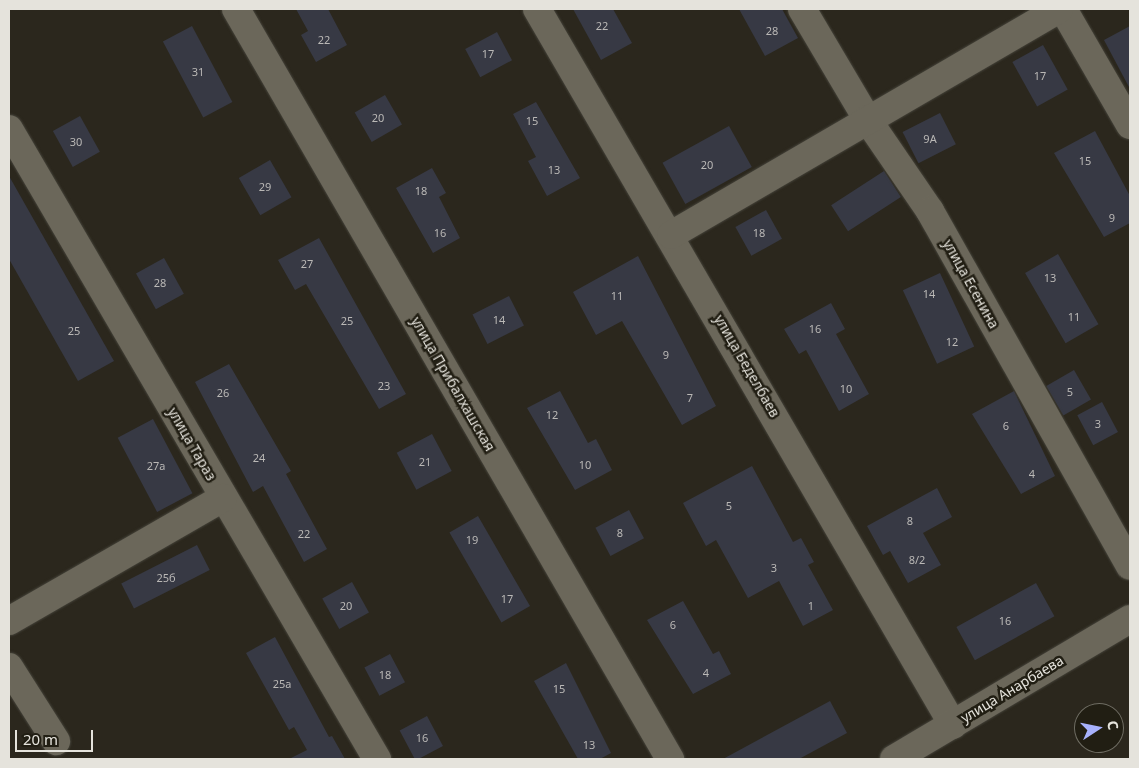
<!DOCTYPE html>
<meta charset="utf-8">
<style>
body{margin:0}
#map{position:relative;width:1139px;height:768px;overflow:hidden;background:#2b271d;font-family:"Noto Sans",sans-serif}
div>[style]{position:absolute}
.building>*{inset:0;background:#373944;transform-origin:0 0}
.roads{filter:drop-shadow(0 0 1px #45433a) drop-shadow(0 0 1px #45433a)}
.minor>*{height:28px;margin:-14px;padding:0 14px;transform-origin:14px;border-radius:14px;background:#6b675a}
span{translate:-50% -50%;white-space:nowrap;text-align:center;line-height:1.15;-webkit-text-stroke:5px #211e13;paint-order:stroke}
.number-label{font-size:11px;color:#bab8b6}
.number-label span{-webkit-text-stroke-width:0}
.street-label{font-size:14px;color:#e5e3dc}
.frame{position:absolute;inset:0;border:10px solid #e5e3dc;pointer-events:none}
.north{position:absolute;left:1074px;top:703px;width:50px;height:50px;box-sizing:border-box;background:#211e13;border:1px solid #6f6d63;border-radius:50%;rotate:79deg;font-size:14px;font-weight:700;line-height:20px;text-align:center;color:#e5e3dc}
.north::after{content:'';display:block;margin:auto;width:18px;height:22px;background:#a7b1fc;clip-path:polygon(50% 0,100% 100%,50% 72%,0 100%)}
.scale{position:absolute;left:15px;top:730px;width:78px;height:22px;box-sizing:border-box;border:2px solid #e5e3dc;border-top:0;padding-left:6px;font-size:15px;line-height:18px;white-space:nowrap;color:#e5e3dc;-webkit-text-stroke:4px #211e13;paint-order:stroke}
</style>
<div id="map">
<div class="building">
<i style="clip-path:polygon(296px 9px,328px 9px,347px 45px,316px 62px,301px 35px,308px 31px)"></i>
<i style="clip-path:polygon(573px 9px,613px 9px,632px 43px,601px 60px)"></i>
<i style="clip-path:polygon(739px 9px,782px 9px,798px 38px,765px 56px)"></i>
<i style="left:192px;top:26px;width:86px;height:33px;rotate:62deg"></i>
<i style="clip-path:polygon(1130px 26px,1130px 89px,1104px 40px)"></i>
<i style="left:497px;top:32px;width:32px;height:36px;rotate:62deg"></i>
<i style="left:1043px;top:45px;width:51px;height:35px;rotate:61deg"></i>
<i style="left:385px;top:95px;width:34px;height:35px;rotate:60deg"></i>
<i style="clip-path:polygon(536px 102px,580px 178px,547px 196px,528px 161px,536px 157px,513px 114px)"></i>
<i style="left:940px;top:113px;width:35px;height:42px;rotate:63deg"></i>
<i style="left:80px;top:116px;width:41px;height:31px;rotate:61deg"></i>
<i style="left:729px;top:126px;width:47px;height:76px;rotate:61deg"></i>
<i style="clip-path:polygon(1095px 131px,1130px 196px,1130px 223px,1104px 237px,1054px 153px)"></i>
<i style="left:270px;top:160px;width:43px;height:36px;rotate:60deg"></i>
<i style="clip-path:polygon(432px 168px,446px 193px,439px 197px,460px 238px,433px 253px,396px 188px)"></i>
<i style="left:884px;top:171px;width:31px;height:63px;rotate:57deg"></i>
<i style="clip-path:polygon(9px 176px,114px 361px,78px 381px,9px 259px)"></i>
<i style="left:766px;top:210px;width:33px;height:35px;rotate:61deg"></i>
<i style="clip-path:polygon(319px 238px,406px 394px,379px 409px,306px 284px,295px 290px,278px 260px)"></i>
<i style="left:1058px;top:254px;width:81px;height:38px;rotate:60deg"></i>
<i style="clip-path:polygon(638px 256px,716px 406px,682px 425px,622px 321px,596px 335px,573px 292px)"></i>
<i style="left:164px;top:258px;width:41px;height:32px;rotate:61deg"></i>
<i style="left:940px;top:273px;width:81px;height:41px;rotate:65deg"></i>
<i style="left:509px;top:296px;width:33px;height:41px;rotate:63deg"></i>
<i style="clip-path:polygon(831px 303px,845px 329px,836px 334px,869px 394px,839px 411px,806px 350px,799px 354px,784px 329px)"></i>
<i style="clip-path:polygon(229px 364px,291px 471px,286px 474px,327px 549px,304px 562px,263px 486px,253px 492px,195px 382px)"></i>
<i style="left:1074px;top:370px;width:34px;height:32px;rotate:60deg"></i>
<i style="clip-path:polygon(560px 391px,588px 443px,596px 439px,612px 470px,575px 490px,527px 408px)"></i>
<i style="clip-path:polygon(1014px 391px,1055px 476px,1021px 494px,972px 414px)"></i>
<i style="left:1102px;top:402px;width:34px;height:28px;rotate:62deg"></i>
<i style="left:153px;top:419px;width:84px;height:40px;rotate:62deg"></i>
<i style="left:432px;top:434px;width:42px;height:40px;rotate:62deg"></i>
<i style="clip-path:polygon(752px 466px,793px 542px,801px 538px,814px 562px,808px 565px,833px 610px,803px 626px,779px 581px,748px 598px,716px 540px,706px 546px,683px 503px)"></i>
<i style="clip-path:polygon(937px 488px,952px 517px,923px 533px,941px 565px,908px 583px,890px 551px,883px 555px,867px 526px)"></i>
<i style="left:629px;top:510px;width:32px;height:38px;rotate:62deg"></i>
<i style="left:478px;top:516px;width:104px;height:33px;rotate:60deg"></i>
<i style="left:197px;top:545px;width:28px;height:85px;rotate:63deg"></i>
<i style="left:352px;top:582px;width:35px;height:34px;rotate:61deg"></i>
<i style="left:1036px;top:583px;width:38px;height:91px;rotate:61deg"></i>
<i style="clip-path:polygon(683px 601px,713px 654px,719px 651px,731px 674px,693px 694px,647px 620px)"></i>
<i style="clip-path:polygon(275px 637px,329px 737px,332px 736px,345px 759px,289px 759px,307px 750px,294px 727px,289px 730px,246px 653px)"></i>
<i style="left:390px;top:654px;width:32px;height:29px;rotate:62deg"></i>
<i style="clip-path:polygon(566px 663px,611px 753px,600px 759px,578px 759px,534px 681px)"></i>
<i style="clip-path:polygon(830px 701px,847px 733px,799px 759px,723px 759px)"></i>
<i style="left:427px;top:716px;width:34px;height:31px;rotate:62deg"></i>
</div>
<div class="roads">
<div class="minor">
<i style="left:236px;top:9px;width:867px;rotate:59.94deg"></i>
<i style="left:537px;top:9px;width:828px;rotate:59.84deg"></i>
<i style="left:802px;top:9px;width:128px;rotate:59.4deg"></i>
<i style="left:867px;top:119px;width:112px;rotate:55.6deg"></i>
<i style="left:930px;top:211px;width:407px;rotate:60.6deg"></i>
<i style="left:1063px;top:9px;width:134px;rotate:60deg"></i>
<i style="left:9px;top:129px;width:730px;rotate:59.71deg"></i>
<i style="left:671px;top:235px;width:449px;rotate:-30.2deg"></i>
<i style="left:9px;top:621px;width:247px;rotate:-29.9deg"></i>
<i style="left:9px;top:667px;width:88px;rotate:57.6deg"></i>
<i style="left:894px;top:759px;width:274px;rotate:-30.7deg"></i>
</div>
</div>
<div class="number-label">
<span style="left:602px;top:26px">22</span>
<span style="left:772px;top:31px">28</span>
<span style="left:324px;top:40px">22</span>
<span style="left:488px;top:54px">17</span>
<span style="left:198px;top:72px">31</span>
<span style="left:1040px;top:76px">17</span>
<span style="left:378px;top:118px">20</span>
<span style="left:532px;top:121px">15</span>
<span style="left:930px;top:139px">9А</span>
<span style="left:76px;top:142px">30</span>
<span style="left:1085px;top:161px">15</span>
<span style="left:707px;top:165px">20</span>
<span style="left:554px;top:170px">13</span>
<span style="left:265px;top:187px">29</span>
<span style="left:421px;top:191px">18</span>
<span style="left:1112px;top:218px">9</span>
<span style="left:440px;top:233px">16</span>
<span style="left:759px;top:233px">18</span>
<span style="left:307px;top:264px">27</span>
<span style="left:1050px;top:278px">13</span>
<span style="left:160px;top:283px">28</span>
<span style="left:929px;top:294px">14</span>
<span style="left:617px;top:296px">11</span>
<span style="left:1074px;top:317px">11</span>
<span style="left:499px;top:320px">14</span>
<span style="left:347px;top:321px">25</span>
<span style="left:815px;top:329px">16</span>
<span style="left:74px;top:331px">25</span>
<span style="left:952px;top:342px">12</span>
<span style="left:666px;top:355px">9</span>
<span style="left:384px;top:386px">23</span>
<span style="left:846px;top:389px">10</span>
<span style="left:1070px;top:392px">5</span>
<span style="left:223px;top:393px">26</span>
<span style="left:690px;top:398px">7</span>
<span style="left:552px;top:415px">12</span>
<span style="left:1098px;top:424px">3</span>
<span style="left:1006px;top:426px">6</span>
<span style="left:259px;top:458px">24</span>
<span style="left:425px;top:462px">21</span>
<span style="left:585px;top:465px">10</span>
<span style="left:156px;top:466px">27а</span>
<span style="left:1032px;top:474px">4</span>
<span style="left:729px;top:506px">5</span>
<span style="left:910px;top:521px">8</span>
<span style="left:620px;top:533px">8</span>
<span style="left:304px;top:534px">22</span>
<span style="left:472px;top:540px">19</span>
<span style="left:917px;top:560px">8/2</span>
<span style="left:774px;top:568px">3</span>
<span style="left:166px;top:578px">25б</span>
<span style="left:507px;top:599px">17</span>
<span style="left:346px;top:606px">20</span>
<span style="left:811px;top:606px">1</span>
<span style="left:1005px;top:621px">16</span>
<span style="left:673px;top:625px">6</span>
<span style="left:706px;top:673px">4</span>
<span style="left:385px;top:675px">18</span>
<span style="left:282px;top:684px">25а</span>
<span style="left:559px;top:689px">15</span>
<span style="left:422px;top:738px">16</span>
<span style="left:589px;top:745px">13</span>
</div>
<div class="street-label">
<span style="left:971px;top:284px;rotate:61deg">улица Есенина</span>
<span style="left:747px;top:366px;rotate:60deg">улица Беделбаев</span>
<span style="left:453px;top:384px;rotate:60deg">улица Прибалхашская</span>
<span style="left:192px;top:444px;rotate:60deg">улица Тараз</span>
<span style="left:1012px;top:689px;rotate:-31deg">улица Анарбаева</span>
</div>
<div class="frame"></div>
<div class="north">С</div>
<div class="scale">20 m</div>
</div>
